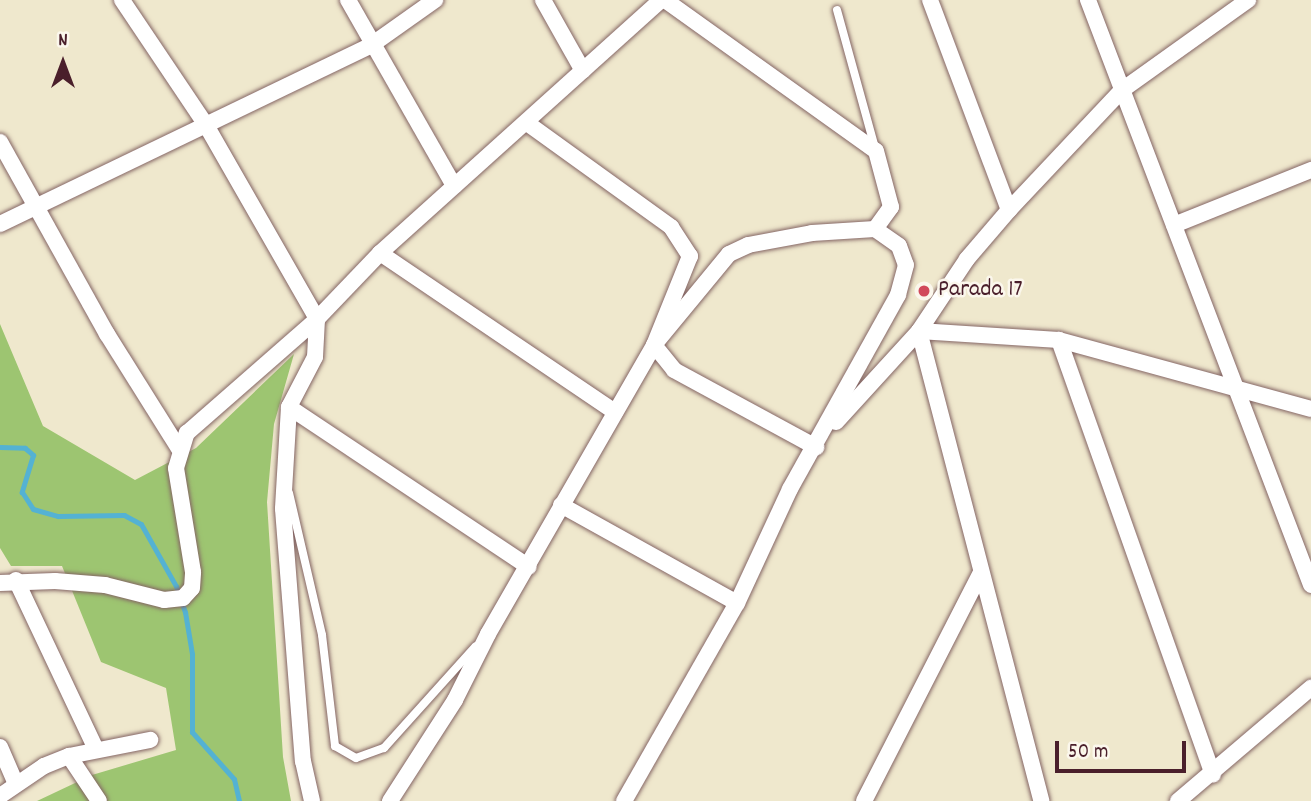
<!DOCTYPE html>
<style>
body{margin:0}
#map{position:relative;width:1311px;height:801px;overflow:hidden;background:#efe8cd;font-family:Dekko,sans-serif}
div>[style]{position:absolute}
.green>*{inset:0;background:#9dc571}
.stream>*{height:5px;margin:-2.5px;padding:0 2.5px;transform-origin:2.5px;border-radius:2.5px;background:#54b2d3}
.roads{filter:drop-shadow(0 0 2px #846564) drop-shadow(0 0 2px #846564)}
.service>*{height:8px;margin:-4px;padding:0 4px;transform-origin:4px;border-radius:4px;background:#fff}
.minor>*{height:16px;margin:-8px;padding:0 8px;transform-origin:8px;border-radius:8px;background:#fff}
.dots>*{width:19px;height:19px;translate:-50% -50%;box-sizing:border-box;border:4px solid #fbf7ec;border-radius:50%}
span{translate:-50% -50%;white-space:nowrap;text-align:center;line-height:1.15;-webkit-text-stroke:5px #fbf7ec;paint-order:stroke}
.poi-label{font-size:24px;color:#4a1f2b}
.left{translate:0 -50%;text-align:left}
.north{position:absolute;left:28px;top:28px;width:70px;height:70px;-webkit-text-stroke:5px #fbf7ec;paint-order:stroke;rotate:0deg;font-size:19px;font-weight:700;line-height:28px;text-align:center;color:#4a1f2b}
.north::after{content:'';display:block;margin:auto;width:24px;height:32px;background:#4a1f2b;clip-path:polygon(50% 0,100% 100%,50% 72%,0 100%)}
.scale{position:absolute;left:1055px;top:741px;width:131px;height:32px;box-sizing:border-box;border:4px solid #4a1f2b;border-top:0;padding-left:9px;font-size:21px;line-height:24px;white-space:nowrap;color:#4a1f2b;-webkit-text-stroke:5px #fbf7ec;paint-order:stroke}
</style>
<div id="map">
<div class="green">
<i style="clip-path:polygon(0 324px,43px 426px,135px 480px,196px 448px,294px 354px,274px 424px,267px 502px,283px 757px,291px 801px,37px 801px,92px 775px,176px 750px,166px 688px,101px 662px,62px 566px,11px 566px,0 548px)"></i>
</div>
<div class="stream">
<i style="left:0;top:447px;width:25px;rotate:2deg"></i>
<i style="left:25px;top:448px;width:11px;rotate:41deg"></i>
<i style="left:33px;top:455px;width:39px;rotate:107deg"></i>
<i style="left:22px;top:492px;width:20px;rotate:57deg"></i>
<i style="left:33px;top:509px;width:26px;rotate:16deg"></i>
<i style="left:58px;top:516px;width:66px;rotate:-0.9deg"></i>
<i style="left:124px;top:515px;width:19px;rotate:28deg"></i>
<i style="left:141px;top:524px;width:71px;rotate:60.6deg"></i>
<i style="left:176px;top:586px;width:28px;rotate:71deg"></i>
<i style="left:185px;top:612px;width:43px;rotate:80.5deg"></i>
<i style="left:192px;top:654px;width:78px;rotate:90deg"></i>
<i style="left:192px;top:732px;width:63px;rotate:48.2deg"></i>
<i style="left:234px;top:779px;width:23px;rotate:77deg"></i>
</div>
<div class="roads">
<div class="service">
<i style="left:837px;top:10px;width:143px;rotate:74.6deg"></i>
<i style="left:289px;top:493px;width:146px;rotate:76.9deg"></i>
<i style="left:322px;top:635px;width:112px;rotate:83.3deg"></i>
<i style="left:335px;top:746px;width:24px;rotate:30deg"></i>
<i style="left:356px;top:758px;width:30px;rotate:-20deg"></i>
<i style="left:384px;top:748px;width:137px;rotate:-48deg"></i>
</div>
<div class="minor">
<i style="left:122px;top:0;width:151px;rotate:56.1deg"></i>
<i style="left:206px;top:125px;width:224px;rotate:60.2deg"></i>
<i style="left:317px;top:319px;width:38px;rotate:93deg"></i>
<i style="left:315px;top:357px;width:56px;rotate:117.5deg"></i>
<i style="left:289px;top:407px;width:102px;rotate:93.4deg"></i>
<i style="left:283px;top:509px;width:253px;rotate:85.5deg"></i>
<i style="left:303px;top:761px;width:41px;rotate:77.3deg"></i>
<i style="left:348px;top:0;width:214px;rotate:60.3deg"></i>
<i style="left:543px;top:0;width:81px;rotate:60.6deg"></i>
<i style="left:665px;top:0;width:259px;rotate:35.6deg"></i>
<i style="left:876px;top:151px;width:58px;rotate:75deg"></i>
<i style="left:891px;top:207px;width:27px;rotate:126deg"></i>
<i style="left:930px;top:0;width:224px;rotate:69.4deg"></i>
<i style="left:1088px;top:0;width:626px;rotate:69.13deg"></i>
<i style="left:527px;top:123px;width:178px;rotate:35.8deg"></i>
<i style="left:671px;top:227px;width:35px;rotate:57deg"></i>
<i style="left:690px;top:256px;width:96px;rotate:112deg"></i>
<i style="left:654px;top:345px;width:32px;rotate:51deg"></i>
<i style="left:674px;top:370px;width:162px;rotate:28.5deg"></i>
<i style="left:0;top:142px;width:220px;rotate:60.9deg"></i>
<i style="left:107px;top:334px;width:136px;rotate:57.9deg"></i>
<i style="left:0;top:224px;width:411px;rotate:-25.7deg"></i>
<i style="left:370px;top:46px;width:80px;rotate:-35.3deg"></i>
<i style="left:1174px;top:225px;width:148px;rotate:-21.9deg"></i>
<i style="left:380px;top:253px;width:284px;rotate:34.1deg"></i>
<i style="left:919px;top:331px;width:486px;rotate:75.4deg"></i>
<i style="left:919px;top:331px;width:140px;rotate:3.7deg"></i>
<i style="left:1059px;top:340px;width:261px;rotate:15.3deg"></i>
<i style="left:1059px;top:340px;width:461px;rotate:70.5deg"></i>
<i style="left:289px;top:407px;width:288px;rotate:33.7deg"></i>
<i style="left:836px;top:422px;width:123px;rotate:-47.6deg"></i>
<i style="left:919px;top:331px;width:87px;rotate:-56.3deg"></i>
<i style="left:967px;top:259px;width:65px;rotate:-49.4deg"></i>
<i style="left:1009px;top:210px;width:165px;rotate:-46.7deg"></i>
<i style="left:1122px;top:90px;width:155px;rotate:-35.5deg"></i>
<i style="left:561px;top:505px;width:201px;rotate:29.1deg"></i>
<i style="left:16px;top:580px;width:187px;rotate:64.7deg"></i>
<i style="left:0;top:583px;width:55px;rotate:-2.1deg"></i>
<i style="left:55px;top:581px;width:50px;rotate:4.6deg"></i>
<i style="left:105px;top:585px;width:61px;rotate:14.3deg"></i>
<i style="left:164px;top:600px;width:19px;rotate:-6deg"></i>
<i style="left:183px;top:598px;width:13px;rotate:-48deg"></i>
<i style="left:192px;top:588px;width:16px;rotate:-86deg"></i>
<i style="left:193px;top:572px;width:105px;rotate:-99.3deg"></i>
<i style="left:176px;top:468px;width:37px;rotate:-73deg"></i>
<i style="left:187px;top:433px;width:173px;rotate:-41.2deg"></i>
<i style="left:317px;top:319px;width:91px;rotate:-46.3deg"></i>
<i style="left:380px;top:253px;width:378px;rotate:-42deg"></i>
<i style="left:0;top:747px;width:40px;rotate:66.6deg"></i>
<i style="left:69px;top:756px;width:54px;rotate:56.3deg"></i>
<i style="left:0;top:796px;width:53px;rotate:-34.3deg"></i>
<i style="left:44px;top:766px;width:27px;rotate:-22deg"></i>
<i style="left:69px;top:756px;width:83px;rotate:-11.2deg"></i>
<i style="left:390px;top:801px;width:120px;rotate:-57.2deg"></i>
<i style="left:455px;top:700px;width:74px;rotate:-63.4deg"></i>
<i style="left:488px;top:634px;width:333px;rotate:-60.1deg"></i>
<i style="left:654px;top:345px;width:118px;rotate:-50.5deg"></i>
<i style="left:729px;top:254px;width:21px;rotate:-25deg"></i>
<i style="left:748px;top:245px;width:65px;rotate:-10.6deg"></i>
<i style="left:812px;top:233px;width:63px;rotate:-3.6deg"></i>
<i style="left:875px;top:229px;width:29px;rotate:35deg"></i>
<i style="left:899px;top:246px;width:20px;rotate:70deg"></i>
<i style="left:906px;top:265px;width:31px;rotate:105deg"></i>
<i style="left:898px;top:295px;width:222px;rotate:119.1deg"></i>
<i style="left:790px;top:489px;width:126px;rotate:114.9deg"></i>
<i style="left:737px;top:603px;width:228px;rotate:119.7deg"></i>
<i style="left:864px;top:801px;width:255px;rotate:-62.9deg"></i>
<i style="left:1178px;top:801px;width:175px;rotate:-40.4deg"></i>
</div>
</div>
<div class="dots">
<i style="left:924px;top:291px;background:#d1495b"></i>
</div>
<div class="poi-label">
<span class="left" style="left:938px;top:291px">Parada 17</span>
</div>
<div class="north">N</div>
<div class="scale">50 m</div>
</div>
